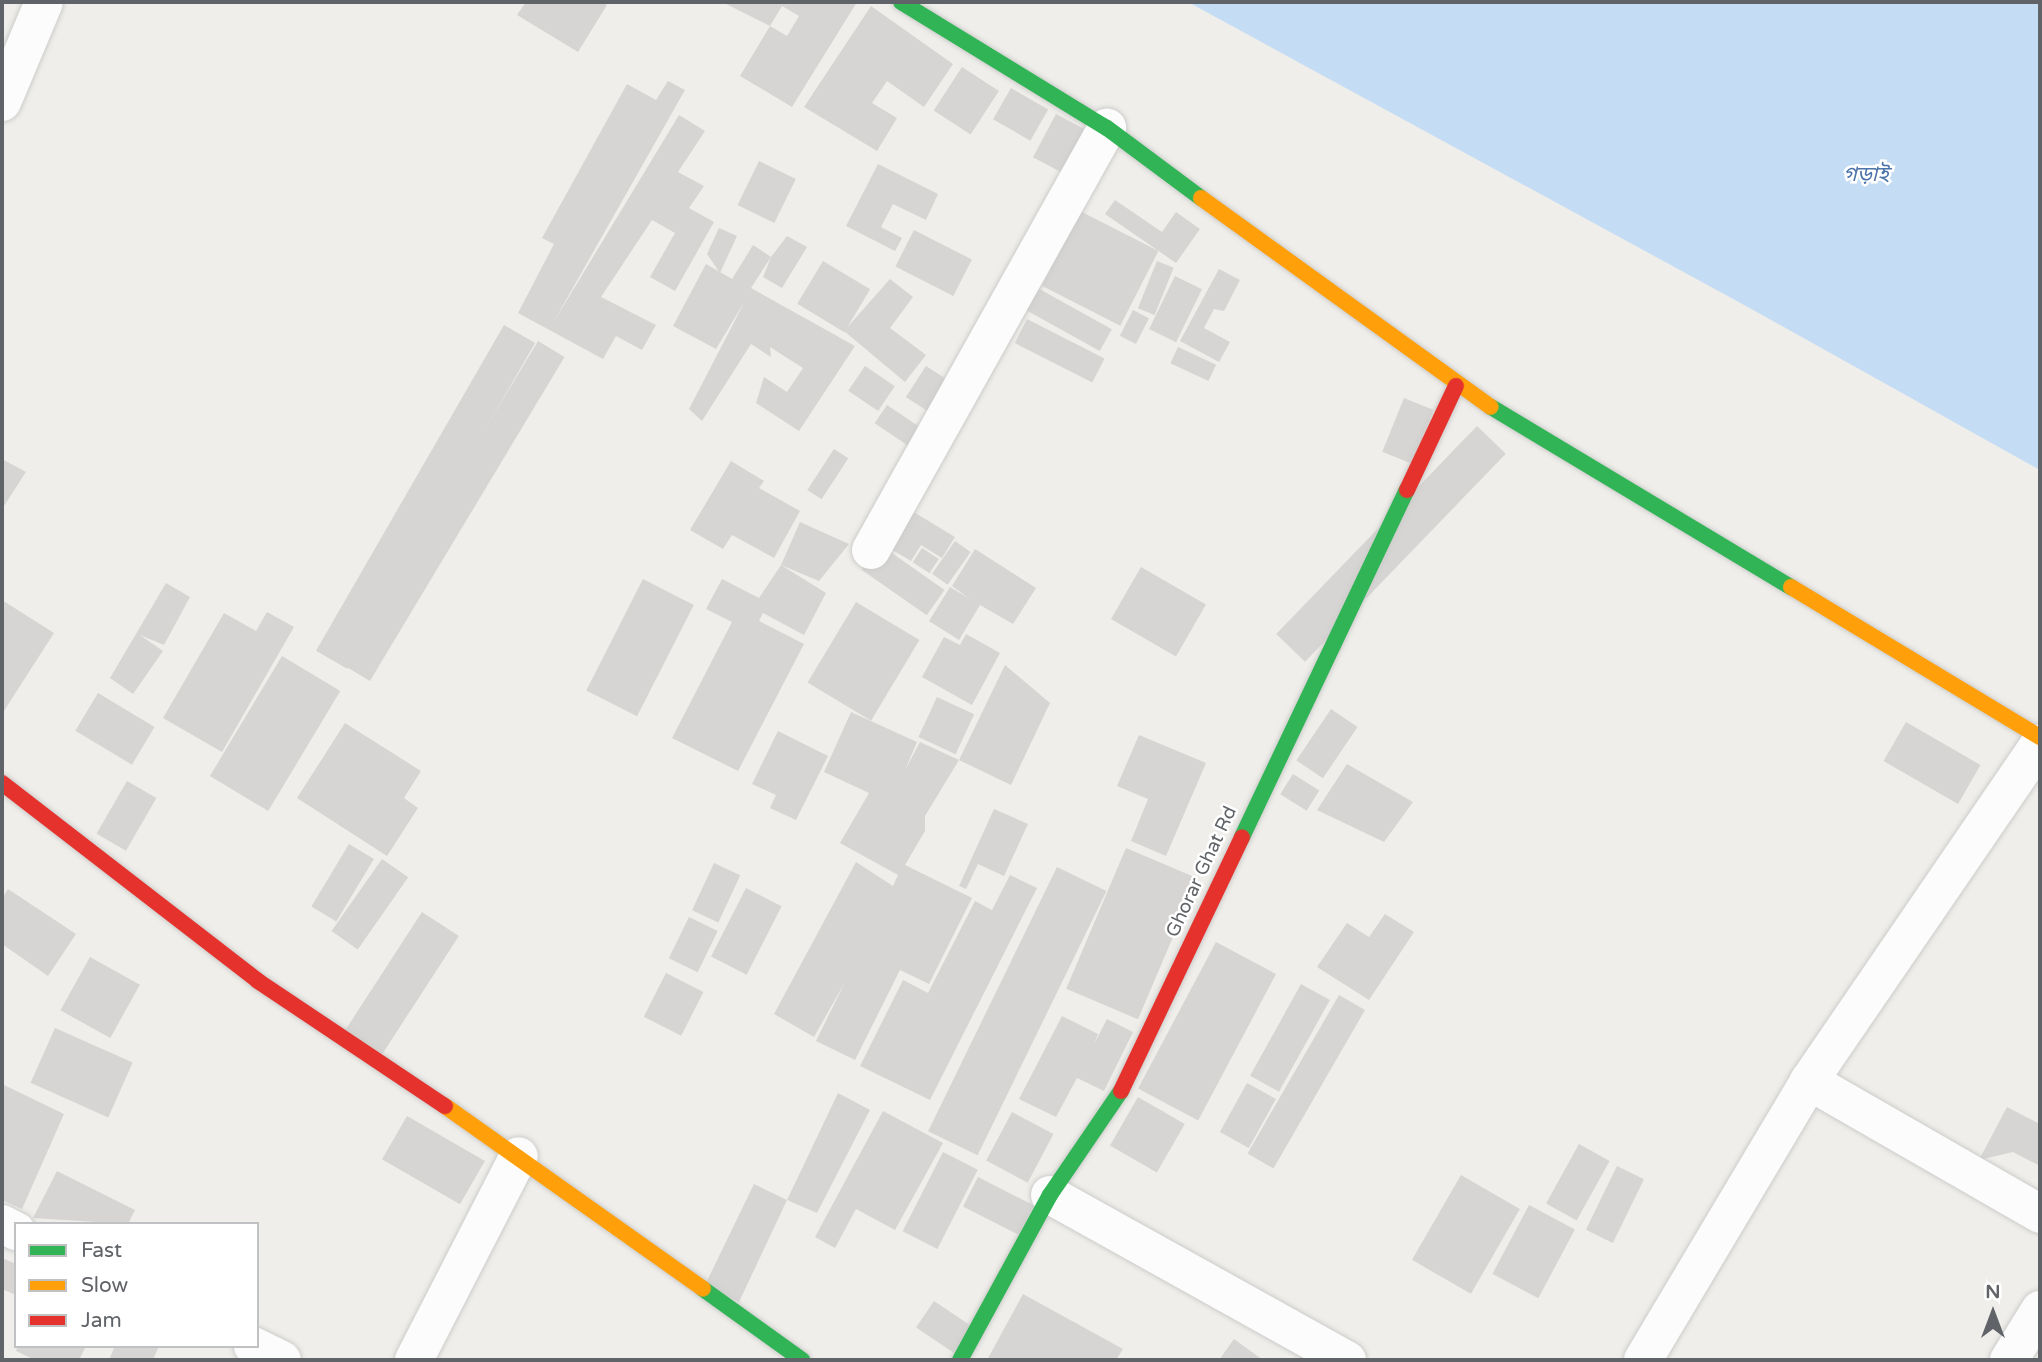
<!DOCTYPE html>
<meta charset="utf-8">
<style>
body{margin:0}
#map{position:relative;width:2042px;height:1362px;overflow:hidden;background:#efeeea;font-family:"Varela Round","Noto Sans Bengali",sans-serif}
div>[style]{position:absolute}
.water>*{inset:0;background:#c4dcf4}
.building>*{inset:0;background:#d6d5d3;transform-origin:0 0}
.roads{filter:drop-shadow(0 0 2px #cccccb) drop-shadow(0 0 2px #cccccb)}
.street>*{height:38px;margin:-19px;padding:0 19px;transform-origin:19px;border-radius:19px;background:#fdfcfc}
.fast>*{height:16px;margin:-8px;padding:0 8px;transform-origin:8px;border-radius:8px;background:#30b455}
.slow>*{height:16px;margin:-8px;padding:0 8px;transform-origin:8px;border-radius:8px;background:#ff9f0a}
.jam>*{height:16px;margin:-8px;padding:0 8px;transform-origin:8px;border-radius:8px;background:#e5322d}
span{translate:-50% -50%;white-space:nowrap;text-align:center;line-height:1.15;-webkit-text-stroke:5px #fff;paint-order:stroke}
.street-label{font-size:19px;color:#606367}
.water-label{font-size:21px;color:#4d74aa;font-style:italic}
.frame{position:absolute;inset:0;border:4px solid #606367;pointer-events:none}
.legend{position:absolute;left:14px;top:1222px;width:245px;height:126px;box-sizing:border-box;background:#fff;border:2px solid #bfc1c2;margin:0;padding:9px 12px;list-style:none;font-size:21px;color:#606367}
.legend li{display:flex;align-items:center;gap:14px;height:35px}
.legend b{width:35px;border:2px solid #bfc1c2}
.north{position:absolute;left:1958px;top:1278px;width:70px;height:70px;-webkit-text-stroke:5px #fff;paint-order:stroke;rotate:0deg;font-size:19px;font-weight:700;line-height:28px;text-align:center;color:#606367}
.north::after{content:'';display:block;margin:auto;width:24px;height:32px;background:#606367;clip-path:polygon(50% 0,100% 100%,50% 72%,0 100%)}
</style>
<div id="map">
<div class="water">
<i style="clip-path:polygon(1188px 2px,2040px 2px,2040px 470px,1746px 306px)"></i>
</div>
<div class="building">
<i style="clip-path:polygon(526px 2px,601px 2px,607px 5px,578px 52px,517px 15px)"></i>
<i style="clip-path:polygon(evenodd,722px 2px,857px 2px,792px 107px,740px 76px,770px 26px,722px 2px,782px 6px,799px 16px,787px 36px,770px 26px,782px 6px)"></i>
<i style="clip-path:polygon(871px 6px,953px 64px,924px 107px,887px 81px,872px 103px,897px 118px,877px 151px,804px 107px)"></i>
<i style="left:962px;top:67px;width:44px;height:52px;rotate:33deg"></i>
<i style="clip-path:polygon(668px 81px,685px 90px,553px 323px,679px 115px,705px 131px,678px 172px,704px 186px,689px 208px,714px 222px,675px 291px,650px 277px,675px 233px,652px 220px,601px 297px,656px 325px,642px 350px,616px 336px,603px 359px,518px 313px,554px 244px,542px 238px,627px 84px,656px 100px)"></i>
<i style="left:1011px;top:88px;width:43px;height:36px;rotate:30deg"></i>
<i style="left:1056px;top:114px;width:41px;height:49px;rotate:28deg"></i>
<i style="left:759px;top:161px;width:41px;height:49px;rotate:26deg"></i>
<i style="clip-path:polygon(878px 164px,938px 194px,926px 220px,893px 204px,881px 227px,902px 238px,895px 251px,846px 226px)"></i>
<i style="clip-path:polygon(1115px 200px,1162px 232px,1176px 212px,1200px 229px,1176px 263px,1105px 214px)"></i>
<i style="left:1080px;top:211px;width:88px;height:84px;rotate:27deg"></i>
<i style="clip-path:polygon(719px 228px,737px 236px,720px 273px,707px 254px)"></i>
<i style="left:914px;top:230px;width:65px;height:41px;rotate:27deg"></i>
<i style="clip-path:polygon(787px 236px,807px 247px,782px 288px,763px 277px,771px 257px,751px 288px,855px 346px,799px 431px,756px 403px,764px 377px,787px 392px,803px 368px,770px 347px,771px 357px,751px 344px,702px 421px,689px 409px,745px 301px,716px 349px,673px 326px,706px 264px,732px 279px,753px 245px,771px 257px)"></i>
<i style="left:823px;top:261px;width:55px;height:50px;rotate:31deg"></i>
<i style="left:1157px;top:261px;width:18px;height:51px;rotate:22deg"></i>
<i style="clip-path:polygon(1219px 269px,1240px 280px,1224px 311px,1214px 309px,1204px 328px,1230px 342px,1219px 362px,1180px 341px)"></i>
<i style="left:1175px;top:276px;width:30px;height:59px;rotate:26deg"></i>
<i style="clip-path:polygon(890px 279px,913px 297px,890px 328px,926px 355px,905px 382px,844px 331px)"></i>
<i style="left:1034px;top:286px;width:89px;height:25px;rotate:29deg"></i>
<i style="left:1133px;top:310px;width:18px;height:29px;rotate:27deg"></i>
<i style="left:1027px;top:319px;width:87px;height:27px;rotate:27deg"></i>
<i style="left:504px;top:325px;width:36px;height:376px;rotate:30deg"></i>
<i style="left:538px;top:341px;width:31px;height:378px;rotate:31deg"></i>
<i style="left:1178px;top:347px;width:42px;height:18px;rotate:25deg"></i>
<i style="left:865px;top:366px;width:36px;height:30px;rotate:34deg"></i>
<i style="left:926px;top:366px;width:35px;height:37px;rotate:33deg"></i>
<i style="left:1404px;top:398px;width:32px;height:58px;rotate:22deg"></i>
<i style="left:887px;top:405px;width:47px;height:22px;rotate:34deg"></i>
<i style="left:1477px;top:426px;width:40px;height:289px;rotate:44deg"></i>
<i style="left:834px;top:449px;width:17px;height:49px;rotate:33deg"></i>
<i style="clip-path:polygon(2px 459px,26px 472px,2px 509px)"></i>
<i style="clip-path:polygon(731px 461px,764px 481px,759px 488px,800px 511px,774px 558px,732px 535px,723px 549px,690px 530px)"></i>
<i style="clip-path:polygon(902px 505px,955px 537px,942px 558px,921px 545px,911px 561px,879px 542px)"></i>
<i style="clip-path:polygon(800px 522px,849px 544px,819px 581px,781px 565px)"></i>
<i style="left:955px;top:541px;width:19px;height:40px;rotate:35deg"></i>
<i style="left:879px;top:544px;width:80px;height:31px;rotate:35deg"></i>
<i style="left:922px;top:548px;width:20px;height:17px;rotate:33deg"></i>
<i style="clip-path:polygon(975px 549px,1036px 588px,1013px 624px,980px 605px,959px 640px,929px 621px,950px 587px,970px 599px,952px 586px)"></i>
<i style="clip-path:polygon(781px 565px,826px 593px,804px 635px,763px 613px,759px 621px,804px 644px,738px 771px,672px 738px,732px 622px,706px 609px,722px 579px,759px 598px)"></i>
<i style="left:1141px;top:567px;width:75px;height:60px;rotate:30deg"></i>
<i style="left:643px;top:579px;width:57px;height:125px;rotate:27deg"></i>
<i style="clip-path:polygon(166px 583px,190px 597px,164px 645px,140px 635px,163px 651px,133px 694px,110px 678px)"></i>
<i style="clip-path:polygon(2px 600px,54px 633px,2px 714px)"></i>
<i style="left:856px;top:602px;width:74px;height:94px;rotate:31deg"></i>
<i style="clip-path:polygon(267px 612px,294px 627px,222px 752px,163px 718px,224px 613px,256px 631px)"></i>
<i style="clip-path:polygon(966px 634px,1000px 653px,972px 705px,922px 677px,944px 637px,960px 645px)"></i>
<i style="left:282px;top:656px;width:68px;height:140px;rotate:31deg"></i>
<i style="clip-path:polygon(1005px 665px,1050px 703px,1011px 785px,959px 760px,925px 816px,925px 831px,905px 865px,972px 898px,929px 984px,900px 970px,855px 1060px,816px 1041px,845px 982px,814px 1037px,774px 1014px,856px 862px,893px 886px,898px 875px,840px 843px,869px 793px,824px 772px,851px 712px,917px 742px,905px 770px,920px 742px,959px 760px)"></i>
<i style="left:98px;top:693px;width:66px;height:44px;rotate:31deg"></i>
<i style="left:937px;top:697px;width:41px;height:44px;rotate:25deg"></i>
<i style="left:1331px;top:709px;width:32px;height:62px;rotate:34deg"></i>
<i style="left:1906px;top:722px;width:86px;height:45px;rotate:30deg"></i>
<i style="clip-path:polygon(345px 723px,421px 771px,404px 798px,418px 808px,387px 856px,297px 798px)"></i>
<i style="clip-path:polygon(778px 731px,828px 756px,796px 820px,770px 808px,776px 795px,752px 784px)"></i>
<i style="clip-path:polygon(1139px 735px,1206px 763px,1166px 856px,1131px 841px,1148px 799px,1117px 786px)"></i>
<i style="clip-path:polygon(1347px 764px,1413px 802px,1384px 842px,1317px 810px)"></i>
<i style="left:1293px;top:774px;width:31px;height:24px;rotate:32deg"></i>
<i style="left:127px;top:781px;width:34px;height:61px;rotate:30deg"></i>
<i style="clip-path:polygon(994px 809px,1028px 824px,1004px 876px,978px 864px,966px 889px,959px 886px)"></i>
<i style="left:349px;top:844px;width:29px;height:73px;rotate:31deg"></i>
<i style="left:1126px;top:848px;width:78px;height:153px;rotate:23deg"></i>
<i style="left:382px;top:859px;width:32px;height:88px;rotate:35deg"></i>
<i style="left:714px;top:863px;width:29px;height:52px;rotate:25deg"></i>
<i style="left:1057px;top:867px;width:55px;height:294px;rotate:26deg"></i>
<i style="clip-path:polygon(1010px 875px,1037px 888px,930px 1100px,860px 1066px,903px 980px,928px 993px,975px 901px,992px 910px)"></i>
<i style="left:746px;top:888px;width:40px;height:77px;rotate:27deg"></i>
<i style="clip-path:polygon(8px 889px,76px 934px,48px 976px,2px 944px,2px 899px)"></i>
<i style="left:422px;top:912px;width:44px;height:141px;rotate:33deg"></i>
<i style="clip-path:polygon(1385px 914px,1414px 932px,1369px 1000px,1317px 967px,1347px 923px,1369px 937px)"></i>
<i style="left:689px;top:917px;width:32px;height:46px;rotate:26deg"></i>
<i style="left:1216px;top:942px;width:68px;height:166px;rotate:28deg"></i>
<i style="left:90px;top:957px;width:57px;height:61px;rotate:29deg"></i>
<i style="left:666px;top:973px;width:42px;height:49px;rotate:27deg"></i>
<i style="left:1301px;top:984px;width:33px;height:105px;rotate:29deg"></i>
<i style="left:1339px;top:995px;width:30px;height:183px;rotate:30deg"></i>
<i style="clip-path:polygon(1062px 1016px,1098px 1034px,1094px 1044px,1107px 1019px,1133px 1032px,1104px 1091px,1077px 1078px,1056px 1117px,1019px 1099px)"></i>
<i style="left:55px;top:1028px;width:85px;height:60px;rotate:24deg"></i>
<i style="left:1247px;top:1083px;width:33px;height:56px;rotate:29deg"></i>
<i style="clip-path:polygon(2px 1084px,64px 1114px,22px 1209px,2px 1200px)"></i>
<i style="clip-path:polygon(838px 1093px,870px 1110px,817px 1213px,787px 1200px,739px 1302px,705px 1285px,754px 1184px,787px 1200px)"></i>
<i style="left:1138px;top:1097px;width:54px;height:56px;rotate:30deg"></i>
<i style="clip-path:polygon(2007px 1107px,2040px 1124px,2040px 1166px,2013px 1152px,1979px 1160px)"></i>
<i style="clip-path:polygon(883px 1111px,943px 1143px,895px 1230px,856px 1209px,835px 1248px,815px 1237px)"></i>
<i style="left:1012px;top:1112px;width:47px;height:55px;rotate:28deg"></i>
<i style="left:407px;top:1116px;width:90px;height:50px;rotate:30deg"></i>
<i style="left:1579px;top:1144px;width:35px;height:68px;rotate:29deg"></i>
<i style="left:943px;top:1152px;width:39px;height:89px;rotate:27deg"></i>
<i style="left:1617px;top:1166px;width:30px;height:71px;rotate:26deg"></i>
<i style="clip-path:polygon(57px 1171px,135px 1210px,128px 1224px,33px 1218px)"></i>
<i style="left:1461px;top:1175px;width:68px;height:98px;rotate:30deg"></i>
<i style="left:978px;top:1177px;width:63px;height:33px;rotate:27deg"></i>
<i style="left:1529px;top:1205px;width:52px;height:78px;rotate:28deg"></i>
<i style="clip-path:polygon(2px 1258px,16px 1264px,16px 1295px,2px 1289px)"></i>
<i style="clip-path:polygon(1023px 1294px,1123px 1349px,1116px 1360px,987px 1360px)"></i>
<i style="left:934px;top:1301px;width:48px;height:32px;rotate:34deg"></i>
<i style="clip-path:polygon(1234px 1339px,1263px 1360px,1219px 1360px)"></i>
<i style="clip-path:polygon(18px 1346px,86px 1346px,79px 1360px,35px 1360px,16px 1351px)"></i>
<i style="clip-path:polygon(115px 1346px,159px 1346px,153px 1360px,109px 1360px)"></i>
</div>
<div class="roads">
<div class="street">
<i style="left:2px;top:102px;width:108px;rotate:-67.2deg"></i>
<i style="left:871px;top:550px;width:484px;rotate:-60.8deg"></i>
<i style="left:1809px;top:1081px;width:267px;rotate:29.9deg"></i>
<i style="left:1050px;top:1195px;width:340px;rotate:29.1deg"></i>
<i style="left:2px;top:1224px;width:16px;rotate:27deg"></i>
<i style="left:253px;top:1346px;width:32px;rotate:26deg"></i>
<i style="left:414px;top:1360px;width:229px;rotate:-62.8deg"></i>
<i style="left:1643px;top:1360px;width:325px;rotate:-59.2deg"></i>
<i style="left:1809px;top:1081px;width:409px;rotate:-55.6deg"></i>
<i style="left:2009px;top:1360px;width:59px;rotate:-58.2deg"></i>
</div>
<div class="fast">
<i style="left:901px;top:2px;width:241px;rotate:31.5deg"></i>
<i style="left:1107px;top:128px;width:117px;rotate:36.7deg"></i>
<i style="left:1491px;top:407px;width:350px;rotate:31deg"></i>
<i style="left:1242px;top:837px;width:384px;rotate:-64.6deg"></i>
<i style="left:703px;top:1289px;width:122px;rotate:35.6deg"></i>
<i style="left:960px;top:1360px;width:188px;rotate:-61.4deg"></i>
<i style="left:1050px;top:1195px;width:126px;rotate:-55.7deg"></i>
</div>
<div class="slow">
<i style="left:1201px;top:198px;width:357px;rotate:35.8deg"></i>
<i style="left:1791px;top:587px;width:291px;rotate:31.1deg"></i>
<i style="left:445px;top:1106px;width:316px;rotate:35.3deg"></i>
</div>
<div class="jam">
<i style="left:1407px;top:490px;width:115px;rotate:-64.8deg"></i>
<i style="left:2px;top:783px;width:324px;rotate:37.7deg"></i>
<i style="left:258px;top:981px;width:225px;rotate:33.8deg"></i>
<i style="left:1121px;top:1091px;width:281px;rotate:-64.5deg"></i>
</div>
</div>
<div class="street-label">
<span style="left:1202px;top:872px;rotate:-65deg">Ghorar Ghat Rd</span>
</div>
<div class="water-label">
<span style="left:1866px;top:175px">গড়াই</span>
</div>
<div class="frame"></div>
<ul class="legend">
<li><b style="height:9px;background:#30b455"></b>Fast</li>
<li><b style="height:9px;background:#ff9f0a"></b>Slow</li>
<li><b style="height:9px;background:#e5322d"></b>Jam</li>
</ul>
<div class="north">N</div>
</div>
